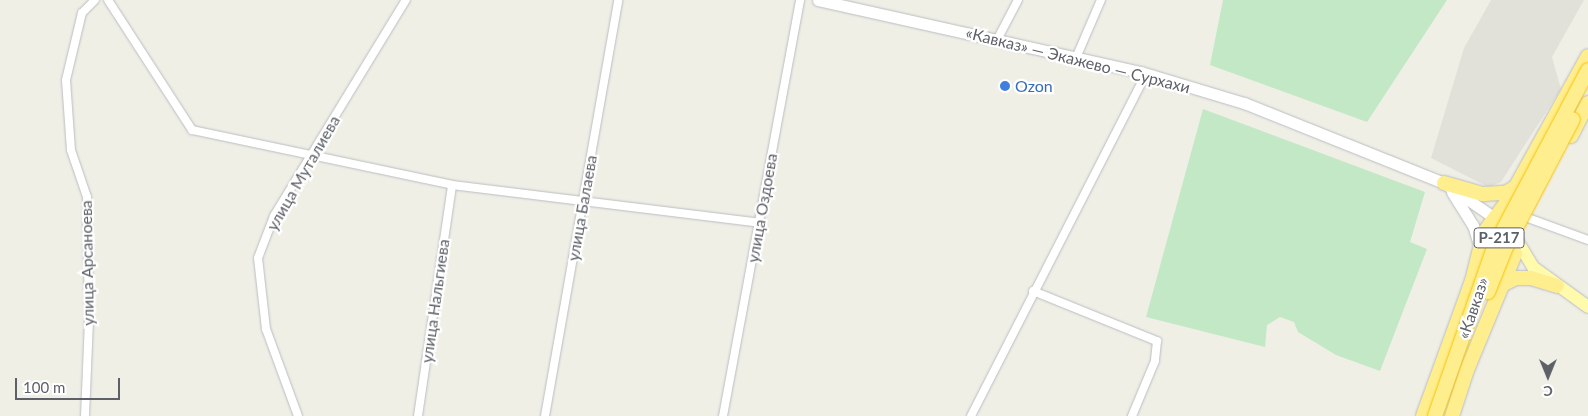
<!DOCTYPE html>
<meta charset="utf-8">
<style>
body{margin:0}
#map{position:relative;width:1588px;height:416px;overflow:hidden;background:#f0efe6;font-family:Lato,sans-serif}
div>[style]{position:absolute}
.industrial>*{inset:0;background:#e1e1da}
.green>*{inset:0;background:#c2e8c6}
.roads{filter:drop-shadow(0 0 1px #babdc2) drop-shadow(0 0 1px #babdc2)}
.street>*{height:8px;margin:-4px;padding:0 4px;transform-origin:4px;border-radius:4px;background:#fff}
.secondary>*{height:11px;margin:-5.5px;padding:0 5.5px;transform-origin:5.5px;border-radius:5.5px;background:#fff}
.primary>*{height:12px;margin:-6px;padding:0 6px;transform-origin:6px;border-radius:6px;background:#fffaac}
.highway>*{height:14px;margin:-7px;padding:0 7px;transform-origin:7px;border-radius:7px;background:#ffee8e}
.bridges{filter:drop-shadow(0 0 1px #f6c200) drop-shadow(0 0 1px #f6c200)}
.highway-bridge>*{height:14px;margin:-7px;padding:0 7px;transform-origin:7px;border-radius:7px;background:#ffee8e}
.dots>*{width:14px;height:14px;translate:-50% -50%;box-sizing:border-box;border:2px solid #fff;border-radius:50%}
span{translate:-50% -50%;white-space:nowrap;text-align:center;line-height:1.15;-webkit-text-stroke:4.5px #fff;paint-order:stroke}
.shield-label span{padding:1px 4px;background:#fff;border:1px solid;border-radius:4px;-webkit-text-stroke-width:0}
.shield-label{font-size:15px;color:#5d6167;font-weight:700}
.street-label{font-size:16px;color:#5d6167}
.shop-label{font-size:16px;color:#366cbe}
.left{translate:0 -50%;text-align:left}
.north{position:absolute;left:1523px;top:351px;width:50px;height:50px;-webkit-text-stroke:4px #fff;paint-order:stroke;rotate:180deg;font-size:14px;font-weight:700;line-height:20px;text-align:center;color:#5d6167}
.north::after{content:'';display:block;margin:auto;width:18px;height:22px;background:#5d6167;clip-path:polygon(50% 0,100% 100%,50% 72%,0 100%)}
.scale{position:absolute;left:15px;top:378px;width:105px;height:22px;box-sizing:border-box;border:2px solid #5d6167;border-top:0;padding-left:6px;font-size:15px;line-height:18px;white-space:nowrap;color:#5d6167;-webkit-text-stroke:4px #fff;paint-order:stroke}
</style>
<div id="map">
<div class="industrial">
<i style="clip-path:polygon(1491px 0,1584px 0,1552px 57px,1561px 89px,1501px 182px,1488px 187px,1431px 158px,1464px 48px)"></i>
</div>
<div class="green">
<i style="clip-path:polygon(1223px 0,1447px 0,1367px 122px,1210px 65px)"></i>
<i style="clip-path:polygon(1203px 109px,1425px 192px,1410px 242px,1427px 249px,1380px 371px,1336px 355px,1298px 332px,1294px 322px,1280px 317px,1267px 325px,1265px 347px,1146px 317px)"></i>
</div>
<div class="roads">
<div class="street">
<i style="left:108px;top:0;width:155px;rotate:57.1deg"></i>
<i style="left:192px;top:130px;width:266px;rotate:11.9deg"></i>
<i style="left:452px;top:185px;width:310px;rotate:7deg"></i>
<i style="left:997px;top:40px;width:45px;rotate:-62.3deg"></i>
<i style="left:1076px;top:58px;width:63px;rotate:-66.7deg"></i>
<i style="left:1528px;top:218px;width:64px;rotate:20.1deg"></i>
<i style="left:1033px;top:291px;width:134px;rotate:22deg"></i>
<i style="left:1157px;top:341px;width:20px;rotate:96deg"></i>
<i style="left:1155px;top:361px;width:60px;rotate:112.7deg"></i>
<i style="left:85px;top:416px;width:94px;rotate:-87.6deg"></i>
<i style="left:89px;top:322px;width:125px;rotate:-90.9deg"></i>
<i style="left:87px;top:197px;width:50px;rotate:-108.8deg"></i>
<i style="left:71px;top:150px;width:70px;rotate:-94.1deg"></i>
<i style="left:66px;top:80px;width:69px;rotate:-76.6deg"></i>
<i style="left:82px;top:13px;width:18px;rotate:-45deg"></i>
<i style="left:298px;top:416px;width:93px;rotate:-110.2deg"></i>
<i style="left:266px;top:329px;width:71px;rotate:-96.4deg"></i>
<i style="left:258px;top:258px;width:45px;rotate:-69.1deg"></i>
<i style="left:274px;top:216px;width:253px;rotate:-58.6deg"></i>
<i style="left:418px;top:416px;width:233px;rotate:-81.6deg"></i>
<i style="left:545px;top:416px;width:422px;rotate:-80deg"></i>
<i style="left:723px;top:416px;width:423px;rotate:-79.5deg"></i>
<i style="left:971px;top:416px;width:384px;rotate:-62.9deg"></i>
</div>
<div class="secondary">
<i style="left:818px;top:0;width:331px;rotate:12.6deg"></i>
<i style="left:1141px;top:72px;width:108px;rotate:16.8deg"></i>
<i style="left:1244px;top:103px;width:215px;rotate:21.8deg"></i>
<i style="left:1444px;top:183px;width:70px;rotate:34.6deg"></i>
<i style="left:1452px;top:192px;width:39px;rotate:58deg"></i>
<i style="left:1473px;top:225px;width:24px;rotate:73deg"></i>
</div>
<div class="primary">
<i style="left:1518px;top:242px;width:29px;rotate:59deg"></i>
<i style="left:1533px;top:267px;width:68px;rotate:36deg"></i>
<i style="left:1507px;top:260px;width:10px;rotate:-37deg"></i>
<i style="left:1515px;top:254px;width:12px;rotate:-76deg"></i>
</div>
<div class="highway">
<i style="left:1571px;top:136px;width:37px;rotate:-63deg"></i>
<i style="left:1444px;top:183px;width:41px;rotate:15.8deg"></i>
<i style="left:1483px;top:194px;width:22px;rotate:-3deg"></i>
<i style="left:1505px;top:193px;width:13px;rotate:-29deg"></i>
<i style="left:1485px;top:231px;width:40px;rotate:-53deg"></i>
<i style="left:1509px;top:199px;width:163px;rotate:-61.1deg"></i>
<i style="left:1502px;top:285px;width:16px;rotate:-27deg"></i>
<i style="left:1516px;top:278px;width:15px"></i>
<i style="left:1531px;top:278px;width:27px;rotate:17deg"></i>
<i style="left:1423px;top:416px;width:144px;rotate:-70.1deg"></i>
<i style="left:1472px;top:281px;width:34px;rotate:-76deg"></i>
<i style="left:1452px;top:416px;width:48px;rotate:-71.9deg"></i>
<i style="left:1467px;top:370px;width:126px;rotate:-67.5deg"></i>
</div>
</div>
<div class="bridges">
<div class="highway-bridge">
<i style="left:1488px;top:292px;width:48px;rotate:-68.2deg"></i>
<i style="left:1506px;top:247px;width:144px;rotate:-62.4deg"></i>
<i style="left:1435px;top:416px;width:181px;rotate:-70.7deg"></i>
<i style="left:1495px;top:245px;width:198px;rotate:-62deg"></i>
</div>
</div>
<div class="dots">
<i style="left:1005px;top:86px;background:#3f7fe0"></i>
</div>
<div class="shield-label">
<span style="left:1499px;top:238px">Р-217</span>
</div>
<div class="street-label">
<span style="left:1078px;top:60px;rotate:14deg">«Кавказ» — Экажево — Сурхахи</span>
<span style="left:303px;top:173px;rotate:-60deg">улица Муталиева</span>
<span style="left:582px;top:208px;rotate:-80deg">улица Балаева</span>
<span style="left:762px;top:208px;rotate:-80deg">улица Оздоева</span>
<span style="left:87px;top:263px;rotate:-91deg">улица Арсаноева</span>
<span style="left:435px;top:301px;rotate:-82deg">улица Нальгиева</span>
<span style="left:1473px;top:308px;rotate:-71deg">«Кавказ»</span>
</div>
<div class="shop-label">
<span class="left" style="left:1015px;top:86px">Ozon</span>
</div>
<div class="north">С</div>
<div class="scale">100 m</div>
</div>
